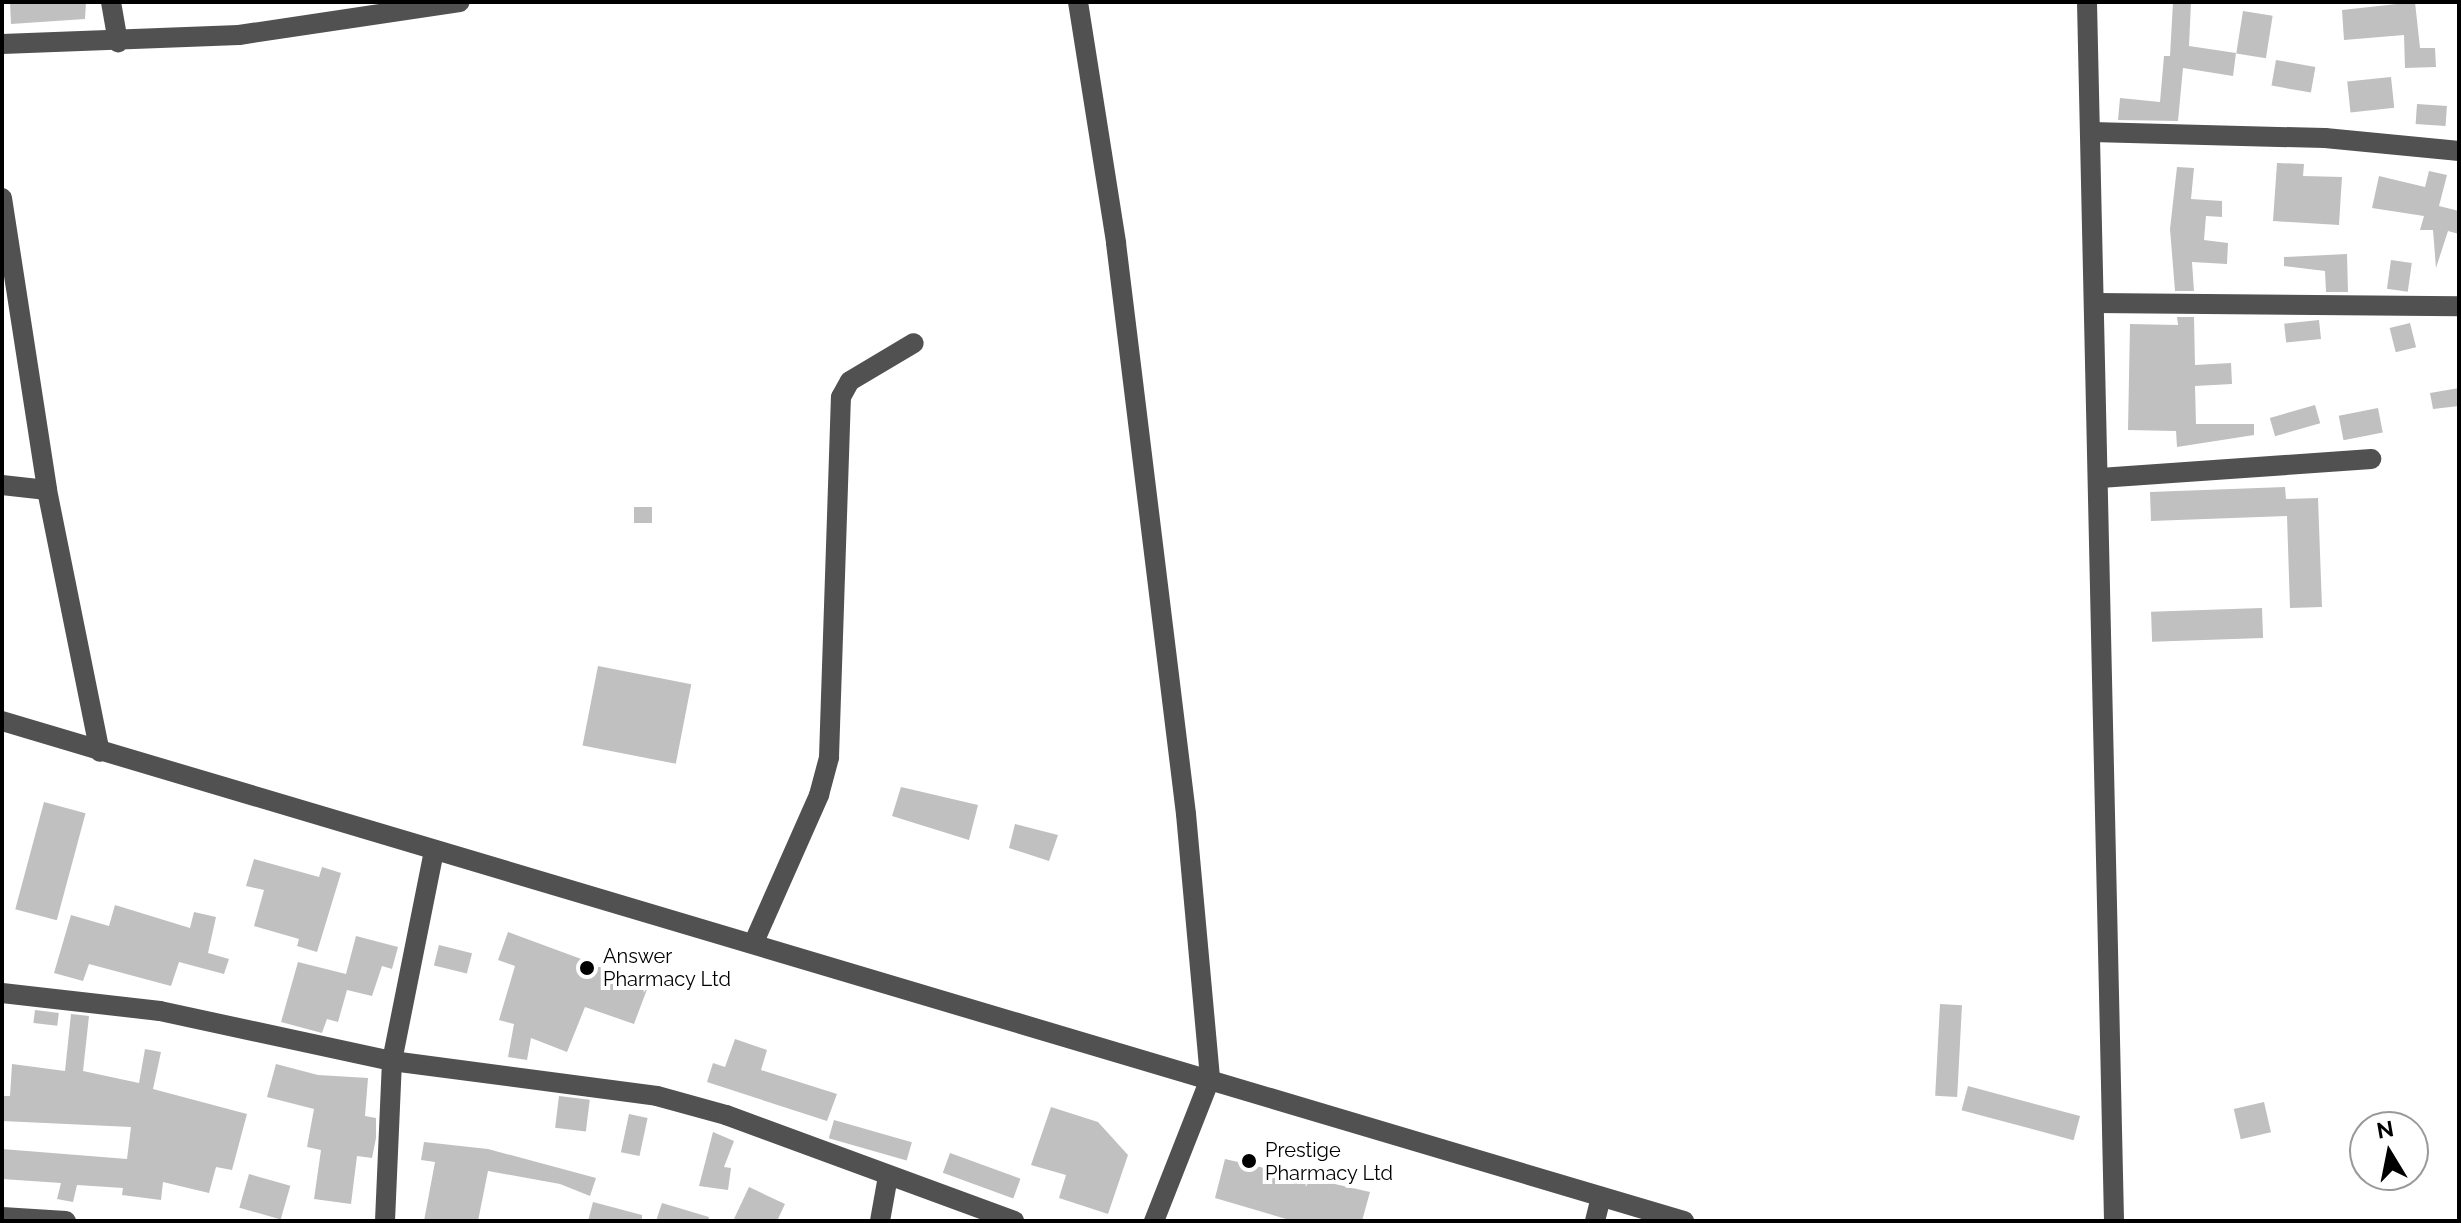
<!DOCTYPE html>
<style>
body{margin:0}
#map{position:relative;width:2461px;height:1223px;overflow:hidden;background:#fff;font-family:Raleway,sans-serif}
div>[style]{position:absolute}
.building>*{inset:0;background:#c0c0c0;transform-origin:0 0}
.minor>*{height:20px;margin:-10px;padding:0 10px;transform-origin:10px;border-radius:10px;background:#515151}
.dots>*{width:22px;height:22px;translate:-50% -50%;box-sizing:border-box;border:4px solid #fff;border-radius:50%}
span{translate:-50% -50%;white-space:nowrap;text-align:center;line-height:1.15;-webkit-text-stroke:8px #fff;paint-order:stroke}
.poi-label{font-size:20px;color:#000}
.left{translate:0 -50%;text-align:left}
.frame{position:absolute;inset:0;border:4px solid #000;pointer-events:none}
.north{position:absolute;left:2349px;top:1111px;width:80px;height:80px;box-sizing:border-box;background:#fff;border:2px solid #999;border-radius:50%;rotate:350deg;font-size:22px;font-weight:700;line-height:32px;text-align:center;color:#000}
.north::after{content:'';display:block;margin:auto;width:28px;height:36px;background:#000;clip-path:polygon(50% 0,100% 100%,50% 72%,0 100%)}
</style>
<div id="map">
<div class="building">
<i style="clip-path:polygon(10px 2px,86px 2px,85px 19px,11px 24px)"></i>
<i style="clip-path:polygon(2173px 2px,2191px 2px,2189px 46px,2236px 53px,2233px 76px,2183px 68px,2178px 121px,2118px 120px,2120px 98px,2160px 102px,2164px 56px,2170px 56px)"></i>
<i style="clip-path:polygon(2415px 2px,2420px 48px,2435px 48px,2436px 67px,2405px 68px,2404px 35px,2344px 40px,2342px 10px)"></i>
<i style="left:2243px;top:11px;width:30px;height:43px;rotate:9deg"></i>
<i style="left:2276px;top:60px;width:40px;height:26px;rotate:10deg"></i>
<i style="left:2391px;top:77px;width:31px;height:44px;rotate:84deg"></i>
<i style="left:2417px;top:104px;width:30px;height:20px;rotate:4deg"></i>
<i style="clip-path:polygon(2277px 163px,2304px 164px,2303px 176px,2342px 177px,2339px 225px,2273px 221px)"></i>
<i style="clip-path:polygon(2177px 167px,2194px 168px,2191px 199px,2222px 201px,2222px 217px,2206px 216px,2204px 240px,2228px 243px,2227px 264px,2192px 262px,2194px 291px,2175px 291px,2170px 229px)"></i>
<i style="clip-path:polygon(2429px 171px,2447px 175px,2439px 206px,2459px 211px,2459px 234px,2448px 231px,2436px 268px,2433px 230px,2420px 230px,2424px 216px,2372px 208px,2379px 176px,2425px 187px)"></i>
<i style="clip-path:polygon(2347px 254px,2348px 292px,2326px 292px,2325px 271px,2284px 266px,2284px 257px)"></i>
<i style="left:2391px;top:260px;width:21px;height:29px;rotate:8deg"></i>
<i style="clip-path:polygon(2177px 317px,2194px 317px,2195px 365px,2231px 363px,2232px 384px,2195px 386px,2196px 424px,2254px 424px,2254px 435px,2177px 447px,2176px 431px,2128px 430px,2130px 324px,2178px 325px)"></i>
<i style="left:2319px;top:320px;width:19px;height:35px;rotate:84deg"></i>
<i style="left:2410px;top:323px;width:25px;height:21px;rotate:76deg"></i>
<i style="clip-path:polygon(2459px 388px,2459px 406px,2433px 409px,2430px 393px)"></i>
<i style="left:2315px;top:405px;width:19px;height:47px;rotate:74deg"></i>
<i style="left:2378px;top:408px;width:25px;height:40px;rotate:79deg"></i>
<i style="clip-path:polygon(2285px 487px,2286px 499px,2318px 498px,2322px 607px,2290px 608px,2287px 516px,2151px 521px,2150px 492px)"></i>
<i style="left:634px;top:507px;width:18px;height:16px"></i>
<i style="left:2262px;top:608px;width:30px;height:111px;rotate:88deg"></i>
<i style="left:598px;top:666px;width:95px;height:81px;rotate:11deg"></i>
<i style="clip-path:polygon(901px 787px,978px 805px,969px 840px,892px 816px)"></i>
<i style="left:44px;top:802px;width:43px;height:111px;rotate:15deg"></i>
<i style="clip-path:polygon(1015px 824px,1058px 835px,1049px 861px,1009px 848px)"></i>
<i style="clip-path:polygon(254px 859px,319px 877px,322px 867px,341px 873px,317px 952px,297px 946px,299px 939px,254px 926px,264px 890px,246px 886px)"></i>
<i style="clip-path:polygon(115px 905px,190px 928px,194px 912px,216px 917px,208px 953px,229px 959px,224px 974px,179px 962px,171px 986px,89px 964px,83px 981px,54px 973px,71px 915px,109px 926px)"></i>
<i style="clip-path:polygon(508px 932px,649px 984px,634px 1024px,585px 1007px,567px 1052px,531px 1038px,527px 1060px,508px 1057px,514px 1024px,499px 1020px,515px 966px,498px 960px)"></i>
<i style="clip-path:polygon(356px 936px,398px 947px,392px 969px,382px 966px,372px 996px,347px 990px,338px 1022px,327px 1019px,322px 1033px,281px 1022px,298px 962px,346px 974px)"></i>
<i style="left:439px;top:945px;width:34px;height:21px;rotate:14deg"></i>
<i style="left:1940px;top:1004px;width:22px;height:92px;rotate:3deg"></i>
<i style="left:35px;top:1010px;width:24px;height:13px;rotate:7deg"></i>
<i style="clip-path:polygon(71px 1014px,89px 1016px,83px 1071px,139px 1083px,145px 1049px,161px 1052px,153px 1089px,247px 1114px,232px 1170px,216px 1167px,209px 1193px,163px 1182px,161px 1200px,122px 1195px,123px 1188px,77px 1185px,73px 1202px,57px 1199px,61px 1183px,2px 1179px,2px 1149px,127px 1159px,131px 1127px,2px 1121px,2px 1096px,10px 1096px,12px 1064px,65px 1071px)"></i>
<i style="clip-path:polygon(735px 1039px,767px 1050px,761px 1070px,837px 1094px,827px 1121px,707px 1082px,713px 1063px,725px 1067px)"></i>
<i style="clip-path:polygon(276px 1064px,318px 1075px,368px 1078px,365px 1116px,376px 1118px,376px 1138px,372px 1158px,357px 1156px,351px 1204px,314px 1199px,321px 1150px,307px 1147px,314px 1109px,267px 1097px)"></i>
<i style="left:1968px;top:1086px;width:116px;height:25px;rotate:15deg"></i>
<i style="left:559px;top:1096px;width:31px;height:32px;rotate:7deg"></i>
<i style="left:2264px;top:1102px;width:31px;height:31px;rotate:77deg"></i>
<i style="clip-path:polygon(1051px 1107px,1098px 1122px,1128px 1155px,1108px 1214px,1059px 1198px,1066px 1175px,1031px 1165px)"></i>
<i style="left:629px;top:1114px;width:19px;height:39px;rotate:12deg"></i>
<i style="left:834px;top:1120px;width:81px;height:19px;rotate:16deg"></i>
<i style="clip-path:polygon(713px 1132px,734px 1141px,724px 1167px,731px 1168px,728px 1190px,699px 1186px)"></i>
<i style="clip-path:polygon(424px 1142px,488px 1149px,596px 1178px,590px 1196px,560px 1184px,488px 1171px,478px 1221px,424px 1221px,435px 1162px,421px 1160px)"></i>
<i style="left:950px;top:1153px;width:75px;height:21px;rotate:20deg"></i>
<i style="clip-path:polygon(1225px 1159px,1370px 1192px,1362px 1221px,1293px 1221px,1215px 1198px)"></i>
<i style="left:249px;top:1174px;width:43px;height:35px;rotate:16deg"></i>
<i style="clip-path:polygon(749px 1187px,785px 1204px,777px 1221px,733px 1221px)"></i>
<i style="clip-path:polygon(593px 1202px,642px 1215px,642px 1221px,588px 1221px)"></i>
<i style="clip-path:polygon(662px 1203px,709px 1217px,708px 1221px,656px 1221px)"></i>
</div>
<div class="minor">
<i style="left:111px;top:2px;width:41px;rotate:80.1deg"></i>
<i style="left:1078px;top:2px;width:244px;rotate:81deg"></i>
<i style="left:1116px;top:243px;width:575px;rotate:83.01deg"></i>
<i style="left:1186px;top:814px;width:266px;rotate:84.8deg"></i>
<i style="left:1210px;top:1079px;width:153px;rotate:111.5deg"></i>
<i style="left:2087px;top:2px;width:1219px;rotate:88.73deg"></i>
<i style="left:2px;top:44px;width:237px;rotate:-2.2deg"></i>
<i style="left:239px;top:35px;width:223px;rotate:-8.5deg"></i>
<i style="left:2092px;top:132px;width:233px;rotate:1.5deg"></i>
<i style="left:2325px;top:138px;width:135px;rotate:5.5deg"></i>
<i style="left:2px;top:198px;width:295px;rotate:81.2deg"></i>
<i style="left:47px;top:490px;width:267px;rotate:78.6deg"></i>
<i style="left:2095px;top:303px;width:364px;rotate:0.5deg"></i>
<i style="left:2100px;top:478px;width:272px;rotate:-4deg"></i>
<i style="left:2px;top:485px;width:45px;rotate:6.3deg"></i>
<i style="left:2px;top:721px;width:1755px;rotate:16.56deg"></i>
<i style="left:754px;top:942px;width:161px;rotate:-66.1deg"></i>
<i style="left:819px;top:795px;width:39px;rotate:-75deg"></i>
<i style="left:829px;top:757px;width:360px;rotate:-88.1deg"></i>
<i style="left:841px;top:397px;width:18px;rotate:-61deg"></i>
<i style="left:850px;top:381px;width:74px;rotate:-30.7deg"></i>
<i style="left:2px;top:993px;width:159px;rotate:6.5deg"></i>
<i style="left:160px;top:1011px;width:237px;rotate:12.2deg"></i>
<i style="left:392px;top:1061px;width:267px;rotate:7.5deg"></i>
<i style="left:657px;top:1096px;width:72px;rotate:15.4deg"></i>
<i style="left:726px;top:1115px;width:307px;rotate:20.2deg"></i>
<i style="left:2px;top:1217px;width:64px;rotate:3.6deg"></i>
<i style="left:385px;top:1221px;width:160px;rotate:-87.5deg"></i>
<i style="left:392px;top:1061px;width:215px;rotate:-78.7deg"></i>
<i style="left:880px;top:1221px;width:46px;rotate:-79.9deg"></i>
<i style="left:1595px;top:1221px;width:25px;rotate:-76deg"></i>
</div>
<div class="dots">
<i style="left:587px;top:968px;background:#000"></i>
<i style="left:1249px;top:1161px;background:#000"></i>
</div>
<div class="poi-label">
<span class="left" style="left:603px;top:968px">Answer<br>Pharmacy Ltd</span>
<span class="left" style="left:1265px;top:1162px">Prestige<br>Pharmacy Ltd</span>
</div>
<div class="frame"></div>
<div class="north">N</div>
</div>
